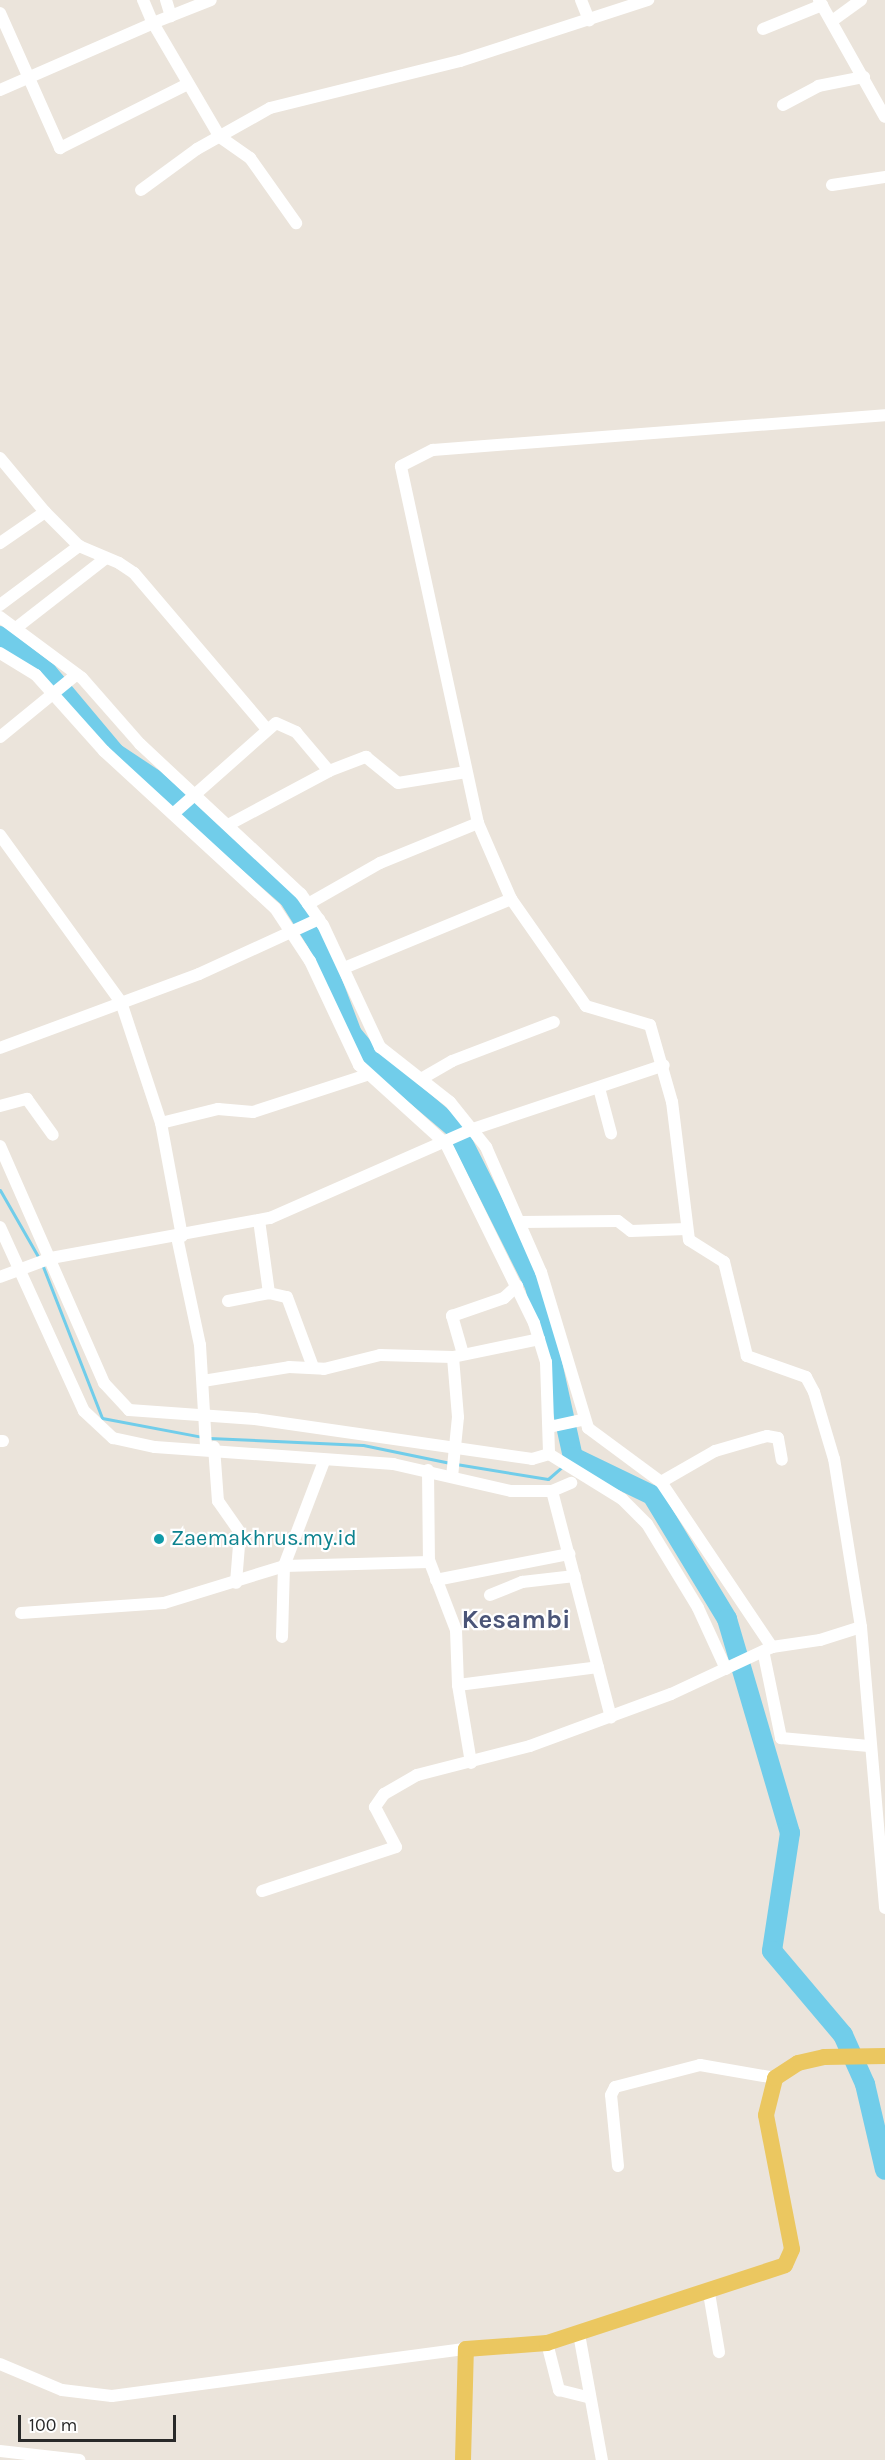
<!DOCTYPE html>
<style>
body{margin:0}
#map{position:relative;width:885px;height:2460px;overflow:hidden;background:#ebe4db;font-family:Karla,sans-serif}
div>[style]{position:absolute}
.stream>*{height:3px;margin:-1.5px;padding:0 1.5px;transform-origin:1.5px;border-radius:1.5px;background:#71cdea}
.river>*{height:20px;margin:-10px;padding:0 10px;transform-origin:10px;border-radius:10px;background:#71cdea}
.minor>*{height:12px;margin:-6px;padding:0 6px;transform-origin:6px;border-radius:6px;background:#fff}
.major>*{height:16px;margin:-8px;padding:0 8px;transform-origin:8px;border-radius:8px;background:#ebc760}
.dots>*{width:16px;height:16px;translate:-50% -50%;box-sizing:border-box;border:3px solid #fff;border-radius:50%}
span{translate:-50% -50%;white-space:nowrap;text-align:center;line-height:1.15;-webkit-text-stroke:4.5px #fff;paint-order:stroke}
.culture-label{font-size:22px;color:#0d838f}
.left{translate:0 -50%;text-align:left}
.quarter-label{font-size:26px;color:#4b5578;font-weight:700}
.scale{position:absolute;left:18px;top:2415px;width:158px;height:27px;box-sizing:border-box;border:3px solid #292929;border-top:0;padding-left:8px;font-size:18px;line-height:21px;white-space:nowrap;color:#292929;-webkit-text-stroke:4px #fff;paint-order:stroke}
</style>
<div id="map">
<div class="stream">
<i style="left:0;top:1190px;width:78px;rotate:60.2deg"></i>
<i style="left:42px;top:1264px;width:165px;rotate:68.7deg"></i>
<i style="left:102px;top:1418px;width:103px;rotate:10.7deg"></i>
<i style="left:209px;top:1438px;width:154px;rotate:2.6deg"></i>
<i style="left:363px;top:1445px;width:89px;rotate:11.7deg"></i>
<i style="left:456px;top:1464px;width:93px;rotate:9.3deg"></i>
<i style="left:548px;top:1479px;width:20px;rotate:-41deg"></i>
</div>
<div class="river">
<i style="left:0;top:636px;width:59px;rotate:37.5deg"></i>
<i style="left:47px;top:672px;width:106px;rotate:50deg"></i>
<i style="left:115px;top:753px;width:47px;rotate:33.7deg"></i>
<i style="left:154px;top:779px;width:180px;rotate:41.4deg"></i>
<i style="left:289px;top:898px;width:54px;rotate:57.8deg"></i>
<i style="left:318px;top:944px;width:96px;rotate:69.3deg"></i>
<i style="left:352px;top:1034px;width:31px;rotate:50deg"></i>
<i style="left:372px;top:1058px;width:110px;rotate:40.2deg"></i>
<i style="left:456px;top:1129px;width:176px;rotate:63.3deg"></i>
<i style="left:535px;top:1286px;width:175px;rotate:77.5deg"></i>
<i style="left:573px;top:1457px;width:88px;rotate:25.7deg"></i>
<i style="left:652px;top:1495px;width:145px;rotate:58.8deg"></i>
<i style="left:727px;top:1619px;width:223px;rotate:73.6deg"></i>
<i style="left:790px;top:1833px;width:119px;rotate:98.7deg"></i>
<i style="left:772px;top:1951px;width:110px;rotate:49.8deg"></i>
<i style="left:843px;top:2035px;width:54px;rotate:65.8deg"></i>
<i style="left:865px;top:2084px;width:88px;rotate:76.9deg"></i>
</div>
<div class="minor">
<i style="left:143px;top:0;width:25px;rotate:67deg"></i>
<i style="left:153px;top:23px;width:62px;rotate:-21.6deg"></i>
<i style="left:166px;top:0;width:17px;rotate:73deg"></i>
<i style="left:581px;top:0;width:22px;rotate:68deg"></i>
<i style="left:819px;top:0;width:134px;rotate:60.6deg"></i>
<i style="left:0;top:13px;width:148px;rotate:66deg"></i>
<i style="left:60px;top:148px;width:141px;rotate:-26.6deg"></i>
<i style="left:832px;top:21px;width:36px;rotate:-36deg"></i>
<i style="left:763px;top:29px;width:64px;rotate:-22.1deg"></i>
<i style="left:0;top:90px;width:167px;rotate:-23.6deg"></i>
<i style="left:153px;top:23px;width:132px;rotate:59.6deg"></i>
<i style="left:220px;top:137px;width:37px;rotate:35deg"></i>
<i style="left:250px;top:158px;width:80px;rotate:54.7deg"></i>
<i style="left:783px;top:105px;width:40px;rotate:-28deg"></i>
<i style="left:818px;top:86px;width:47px;rotate:-11.1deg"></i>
<i style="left:832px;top:185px;width:54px;rotate:-8.6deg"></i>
<i style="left:141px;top:190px;width:69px;rotate:-36.2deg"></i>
<i style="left:197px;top:149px;width:84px;rotate:-29.3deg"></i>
<i style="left:270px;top:108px;width:196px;rotate:-13.9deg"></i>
<i style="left:460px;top:61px;width:198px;rotate:-18deg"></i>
<i style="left:0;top:458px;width:70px;rotate:50.2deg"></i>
<i style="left:45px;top:512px;width:55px;rotate:145.4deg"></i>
<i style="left:45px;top:512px;width:48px;rotate:45deg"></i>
<i style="left:0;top:605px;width:99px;rotate:-36.8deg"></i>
<i style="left:79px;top:546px;width:43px;rotate:23deg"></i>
<i style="left:119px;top:563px;width:18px;rotate:34deg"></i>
<i style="left:134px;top:573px;width:204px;rotate:49.6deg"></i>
<i style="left:0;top:617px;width:102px;rotate:36.6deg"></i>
<i style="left:82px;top:678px;width:88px;rotate:48.7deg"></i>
<i style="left:140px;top:744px;width:220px;rotate:43deg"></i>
<i style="left:301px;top:894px;width:38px;rotate:55deg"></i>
<i style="left:323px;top:925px;width:135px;rotate:65deg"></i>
<i style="left:380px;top:1047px;width:89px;rotate:38.2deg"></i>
<i style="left:450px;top:1102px;width:58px;rotate:51.3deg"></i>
<i style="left:486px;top:1147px;width:137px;rotate:66.3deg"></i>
<i style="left:541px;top:1272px;width:163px;rotate:73.2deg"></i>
<i style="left:588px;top:1428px;width:91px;rotate:36.5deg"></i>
<i style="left:661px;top:1482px;width:199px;rotate:56.1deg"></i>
<i style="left:772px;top:1647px;width:111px;rotate:155deg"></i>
<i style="left:671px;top:1694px;width:150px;rotate:159.8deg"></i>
<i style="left:530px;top:1746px;width:117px;rotate:165.6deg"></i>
<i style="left:417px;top:1775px;width:38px;rotate:150deg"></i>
<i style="left:384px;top:1794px;width:16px;rotate:125deg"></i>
<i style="left:375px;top:1807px;width:45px;rotate:62.3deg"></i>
<i style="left:396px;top:1847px;width:141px;rotate:161.8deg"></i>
<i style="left:16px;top:628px;width:114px;rotate:-37.9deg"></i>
<i style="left:0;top:653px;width:42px;rotate:31.4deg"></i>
<i style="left:36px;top:675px;width:102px;rotate:48.2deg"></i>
<i style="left:104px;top:751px;width:232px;rotate:42.6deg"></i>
<i style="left:275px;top:908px;width:64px;rotate:56.6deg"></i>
<i style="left:310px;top:961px;width:115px;rotate:64.8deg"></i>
<i style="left:359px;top:1065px;width:118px;rotate:42.2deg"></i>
<i style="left:446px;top:1144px;width:199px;rotate:63.8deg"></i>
<i style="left:534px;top:1323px;width:41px;rotate:72.9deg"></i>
<i style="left:546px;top:1362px;width:92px;rotate:88.1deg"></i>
<i style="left:0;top:737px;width:99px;rotate:-39.3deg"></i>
<i style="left:173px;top:814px;width:137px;rotate:-41.5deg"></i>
<i style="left:276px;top:723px;width:22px;rotate:24deg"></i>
<i style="left:296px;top:732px;width:51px;rotate:49.8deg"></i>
<i style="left:329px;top:771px;width:40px;rotate:-21deg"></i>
<i style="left:366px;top:757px;width:41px;rotate:39.1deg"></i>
<i style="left:398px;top:783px;width:69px;rotate:-9.2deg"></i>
<i style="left:228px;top:825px;width:115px;rotate:-28.1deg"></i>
<i style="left:0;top:835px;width:206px;rotate:54.1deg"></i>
<i style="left:121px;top:1002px;width:127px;rotate:71.7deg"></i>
<i style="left:161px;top:1123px;width:115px;rotate:79.5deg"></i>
<i style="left:308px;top:904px;width:83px;rotate:-29.7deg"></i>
<i style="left:380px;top:863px;width:106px;rotate:-22.2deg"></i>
<i style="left:344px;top:968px;width:181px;rotate:-22.4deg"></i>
<i style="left:0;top:1048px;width:212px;rotate:-20.4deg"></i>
<i style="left:199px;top:974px;width:132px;rotate:-24.6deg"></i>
<i style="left:421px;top:1079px;width:36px;rotate:-30deg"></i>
<i style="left:452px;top:1061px;width:109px;rotate:-20.9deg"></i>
<i style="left:599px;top:1088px;width:47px;rotate:75.1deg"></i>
<i style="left:0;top:1106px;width:28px;rotate:-15deg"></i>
<i style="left:27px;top:1099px;width:44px;rotate:54.2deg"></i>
<i style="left:161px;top:1123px;width:59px;rotate:-13.8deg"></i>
<i style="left:218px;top:1109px;width:35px;rotate:5deg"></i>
<i style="left:253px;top:1112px;width:120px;rotate:-18deg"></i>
<i style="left:0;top:1146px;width:259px;rotate:66.3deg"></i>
<i style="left:104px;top:1383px;width:37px;rotate:47deg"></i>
<i style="left:129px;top:1410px;width:126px;rotate:4.1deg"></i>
<i style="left:255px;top:1419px;width:280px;rotate:8.2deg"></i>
<i style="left:532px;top:1459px;width:18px;rotate:-16deg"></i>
<i style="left:259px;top:1220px;width:74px;rotate:82.2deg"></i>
<i style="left:521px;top:1222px;width:97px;rotate:-0.6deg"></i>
<i style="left:618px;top:1221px;width:16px;rotate:38deg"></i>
<i style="left:631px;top:1231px;width:55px;rotate:-2.1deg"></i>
<i style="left:0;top:1227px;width:202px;rotate:65.5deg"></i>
<i style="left:84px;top:1411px;width:40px;rotate:43deg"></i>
<i style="left:113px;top:1438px;width:43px;rotate:12.1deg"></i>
<i style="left:155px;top:1447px;width:239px;rotate:4.1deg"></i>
<i style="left:393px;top:1464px;width:121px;rotate:12.9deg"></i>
<i style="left:511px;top:1491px;width:41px"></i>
<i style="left:552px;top:1491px;width:234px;rotate:75.4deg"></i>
<i style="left:177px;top:1237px;width:110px;rotate:78deg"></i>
<i style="left:200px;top:1345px;width:101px;rotate:86.6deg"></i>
<i style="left:0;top:1277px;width:54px;rotate:-20.4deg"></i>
<i style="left:51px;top:1258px;width:223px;rotate:-10.4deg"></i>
<i style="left:270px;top:1218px;width:222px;rotate:-23.7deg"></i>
<i style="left:473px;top:1129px;width:201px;rotate:-18.5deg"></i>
<i style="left:228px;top:1301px;width:42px;rotate:-11deg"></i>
<i style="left:269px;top:1293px;width:18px;rotate:13deg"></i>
<i style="left:287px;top:1297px;width:75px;rotate:69.6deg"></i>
<i style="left:463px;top:1354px;width:40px;rotate:-106deg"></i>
<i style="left:452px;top:1316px;width:55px;rotate:-19.1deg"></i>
<i style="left:504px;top:1298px;width:18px;rotate:-43deg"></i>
<i style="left:203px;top:1381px;width:87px;rotate:-9.2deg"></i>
<i style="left:289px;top:1367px;width:35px;rotate:3deg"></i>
<i style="left:324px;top:1369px;width:58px;rotate:-14deg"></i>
<i style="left:380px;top:1355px;width:73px;rotate:1.6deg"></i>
<i style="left:453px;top:1357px;width:88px;rotate:-11.8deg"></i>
<i style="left:549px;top:1427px;width:35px;rotate:-12deg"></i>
<i style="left:0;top:1441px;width:3px"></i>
<i style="left:214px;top:1447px;width:54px;rotate:85.8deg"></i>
<i style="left:218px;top:1501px;width:39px;rotate:55deg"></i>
<i style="left:240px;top:1533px;width:50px;rotate:94.6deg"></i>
<i style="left:549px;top:1454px;width:86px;rotate:31.7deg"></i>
<i style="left:622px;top:1499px;width:35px;rotate:45deg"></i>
<i style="left:647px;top:1524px;width:98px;rotate:58.7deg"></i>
<i style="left:698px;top:1608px;width:67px;rotate:65.3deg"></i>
<i style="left:428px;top:1470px;width:90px;rotate:89.4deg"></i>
<i style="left:429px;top:1560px;width:75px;rotate:68.9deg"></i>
<i style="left:456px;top:1630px;width:55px;rotate:87.9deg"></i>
<i style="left:458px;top:1685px;width:141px;rotate:-7.3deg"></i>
<i style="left:452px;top:1477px;width:60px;rotate:-84.3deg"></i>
<i style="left:458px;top:1417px;width:60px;rotate:-94.8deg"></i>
<i style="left:661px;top:1482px;width:62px;rotate:-29.9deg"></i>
<i style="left:715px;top:1451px;width:54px;rotate:-16.1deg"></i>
<i style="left:767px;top:1436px;width:11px;rotate:10deg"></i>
<i style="left:778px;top:1438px;width:22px;rotate:80deg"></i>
<i style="left:552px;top:1491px;width:21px;rotate:-23deg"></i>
<i style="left:436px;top:1580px;width:136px;rotate:-11.1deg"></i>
<i style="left:490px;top:1595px;width:35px;rotate:-22deg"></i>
<i style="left:522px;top:1582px;width:53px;rotate:-6.5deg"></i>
<i style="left:21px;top:1613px;width:143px;rotate:-4deg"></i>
<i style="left:164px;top:1603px;width:126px;rotate:-17.1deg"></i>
<i style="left:284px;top:1566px;width:145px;rotate:-1.6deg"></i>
<i style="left:861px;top:1627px;width:170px;rotate:-99.1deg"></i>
<i style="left:834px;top:1459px;width:70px;rotate:-106.6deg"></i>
<i style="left:814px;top:1392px;width:17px;rotate:-118deg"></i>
<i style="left:806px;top:1377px;width:63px;rotate:-160.4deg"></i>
<i style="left:747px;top:1356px;width:97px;rotate:-103.7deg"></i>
<i style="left:724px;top:1262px;width:41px;rotate:-147.8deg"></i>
<i style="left:689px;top:1240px;width:139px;rotate:-97deg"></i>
<i style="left:672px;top:1102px;width:80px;rotate:-105.9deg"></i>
<i style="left:650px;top:1025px;width:67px;rotate:-163.5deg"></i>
<i style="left:586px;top:1006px;width:131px;rotate:-125deg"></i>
<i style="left:511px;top:899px;width:83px;rotate:-113.5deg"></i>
<i style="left:478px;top:823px;width:365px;rotate:-102.2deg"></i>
<i style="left:401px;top:466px;width:36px;rotate:-27deg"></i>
<i style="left:433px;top:450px;width:453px;rotate:-4.4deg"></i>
<i style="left:282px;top:1637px;width:71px;rotate:-88.4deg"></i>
<i style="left:284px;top:1566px;width:112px;rotate:-69.1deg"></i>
<i style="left:772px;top:1647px;width:49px;rotate:-8.3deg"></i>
<i style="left:820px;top:1640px;width:43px;rotate:-17.6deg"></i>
<i style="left:861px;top:1627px;width:282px;rotate:85.1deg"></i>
<i style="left:764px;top:1655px;width:85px;rotate:78.4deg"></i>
<i style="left:781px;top:1738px;width:88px;rotate:5.2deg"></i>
<i style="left:458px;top:1685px;width:79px;rotate:80.5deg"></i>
<i style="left:618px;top:2166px;width:71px;rotate:-95.6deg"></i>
<i style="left:611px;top:2095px;width:9px;rotate:-63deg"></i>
<i style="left:615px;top:2087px;width:88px;rotate:-14.5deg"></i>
<i style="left:700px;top:2065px;width:76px;rotate:9.8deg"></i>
<i style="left:709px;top:2293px;width:60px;rotate:80.4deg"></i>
<i style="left:579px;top:2334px;width:128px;rotate:79.7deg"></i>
<i style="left:547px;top:2343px;width:49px;rotate:75.7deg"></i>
<i style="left:559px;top:2390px;width:32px;rotate:14deg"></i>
<i style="left:0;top:2364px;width:67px;rotate:22.8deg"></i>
<i style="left:62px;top:2390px;width:50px;rotate:6.8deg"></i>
<i style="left:112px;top:2396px;width:357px;rotate:-7.6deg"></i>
<i style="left:0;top:2451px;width:80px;rotate:6.5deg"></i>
</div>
<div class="major">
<i style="left:463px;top:2460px;width:111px;rotate:-88.5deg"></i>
<i style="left:466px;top:2349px;width:81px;rotate:-4.2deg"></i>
<i style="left:547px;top:2343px;width:250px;rotate:-18.1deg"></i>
<i style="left:785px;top:2265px;width:17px;rotate:-66deg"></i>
<i style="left:792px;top:2249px;width:136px;rotate:-101deg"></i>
<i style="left:766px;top:2115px;width:38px;rotate:-76deg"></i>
<i style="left:775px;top:2078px;width:27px;rotate:-33deg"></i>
<i style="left:798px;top:2063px;width:27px;rotate:-13deg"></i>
<i style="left:824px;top:2057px;width:61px;rotate:-0.9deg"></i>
</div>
<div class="dots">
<i style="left:159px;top:1539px;background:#0f9aa8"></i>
</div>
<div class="culture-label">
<span class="left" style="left:171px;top:1539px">Zaemakhrus.my.id</span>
</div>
<div class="quarter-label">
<span style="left:516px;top:1620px">Kesambi</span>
</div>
<div class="scale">100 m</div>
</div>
